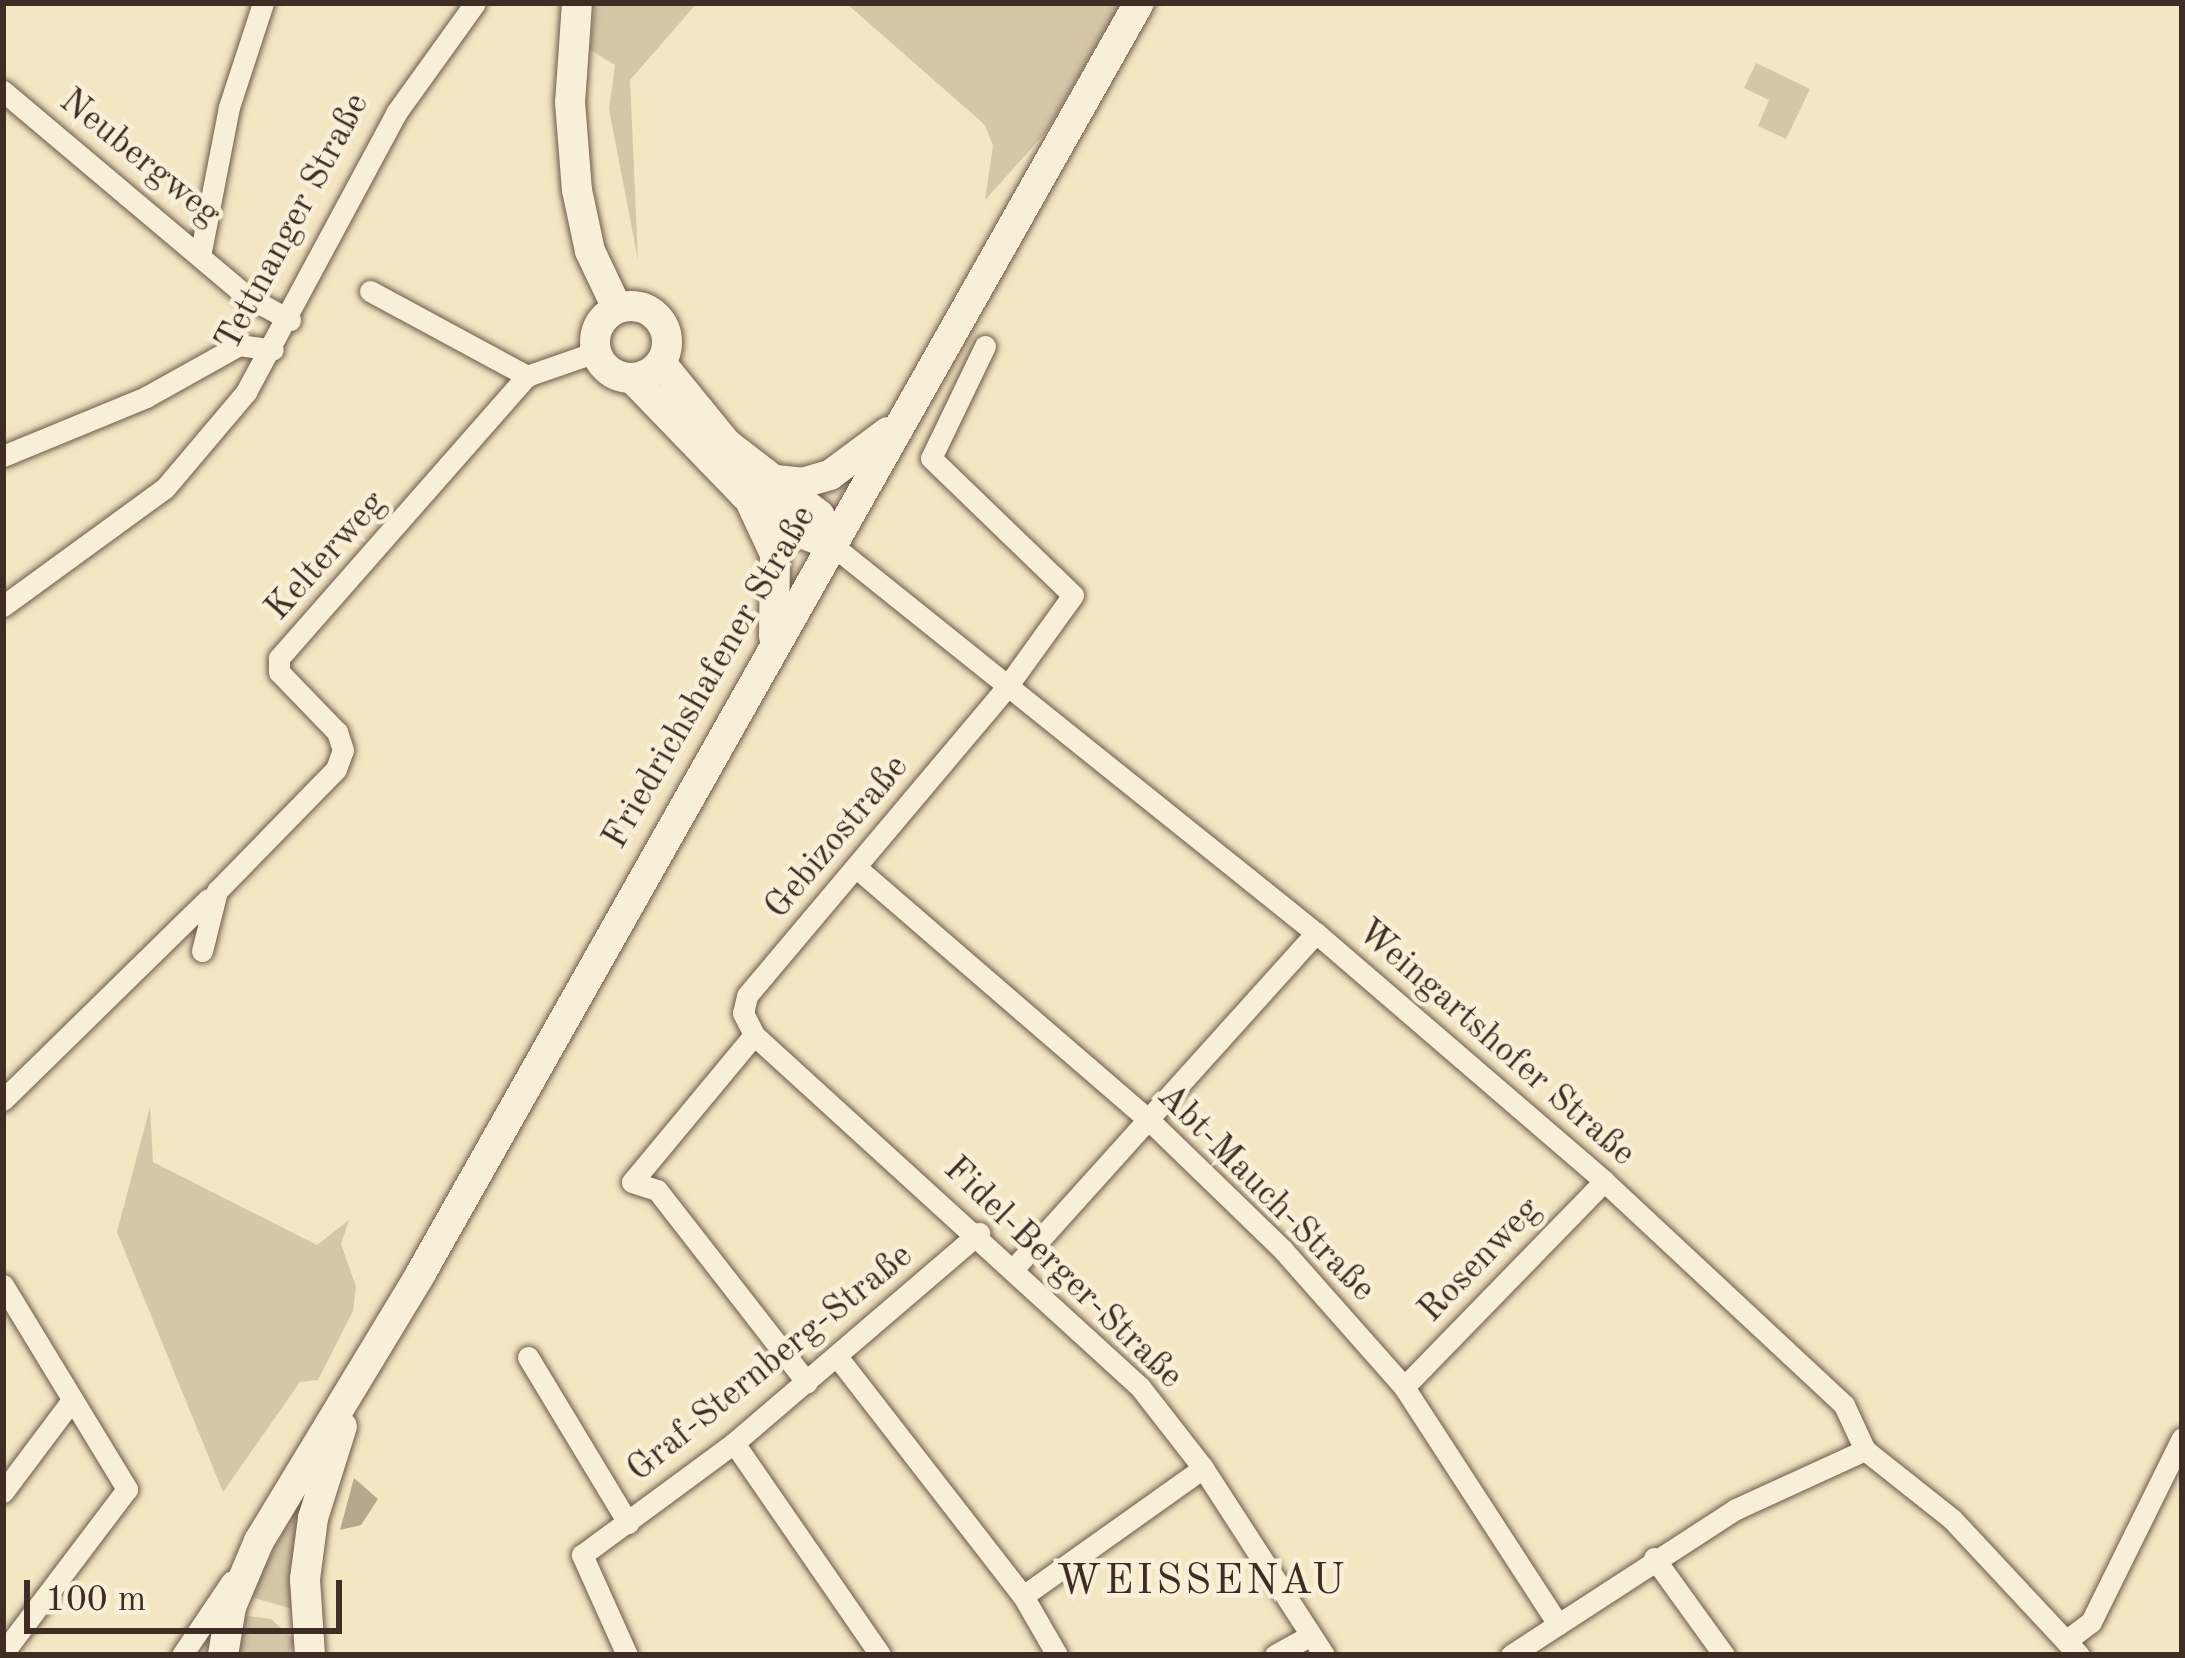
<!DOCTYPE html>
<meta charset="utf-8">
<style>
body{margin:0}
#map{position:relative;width:2185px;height:1658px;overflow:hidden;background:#f3e6c2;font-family:"Old Standard TT",serif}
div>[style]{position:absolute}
.green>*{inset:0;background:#d4c6a7}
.water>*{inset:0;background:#b6a78d}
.roads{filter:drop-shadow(0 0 3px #6c5a4c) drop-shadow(0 0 3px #6c5a4c)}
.street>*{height:21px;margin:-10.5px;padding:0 10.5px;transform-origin:10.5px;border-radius:10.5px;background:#f7efd7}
.secondary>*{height:30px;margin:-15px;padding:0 15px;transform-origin:15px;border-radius:15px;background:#f7efd7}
.secondary>.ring{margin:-15px;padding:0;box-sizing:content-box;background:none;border:30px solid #f7efd7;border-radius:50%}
span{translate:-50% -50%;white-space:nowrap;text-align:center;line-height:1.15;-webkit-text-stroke:9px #f7efd7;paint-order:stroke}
.street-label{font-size:36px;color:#3f2c25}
.quarter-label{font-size:42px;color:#3f2c25;letter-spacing:3px}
.frame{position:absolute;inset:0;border:6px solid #3f2c25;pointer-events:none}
.scale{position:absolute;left:24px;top:1580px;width:318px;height:54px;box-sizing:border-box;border:6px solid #3f2c25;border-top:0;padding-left:15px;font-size:36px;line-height:42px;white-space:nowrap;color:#3f2c25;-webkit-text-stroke:9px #f7efd7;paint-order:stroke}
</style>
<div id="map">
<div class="green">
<i style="clip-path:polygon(595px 3px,697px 3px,630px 80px,638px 260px,609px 109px,615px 65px,590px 50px)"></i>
<i style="clip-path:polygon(846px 3px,1121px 3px,1046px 132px,985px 200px,993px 146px,985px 125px)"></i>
<i style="clip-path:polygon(1756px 63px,1810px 89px,1786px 139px,1758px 126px,1769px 100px,1744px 88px)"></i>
<i style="clip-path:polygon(150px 1107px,153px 1162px,317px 1245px,349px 1220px,341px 1244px,356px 1287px,353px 1311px,318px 1380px,300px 1382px,223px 1492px,117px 1232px)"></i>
<i style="clip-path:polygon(308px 1490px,293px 1609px,247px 1596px)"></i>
<i style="clip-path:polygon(241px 1615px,271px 1619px,296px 1642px,287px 1655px,235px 1655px)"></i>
</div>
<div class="water">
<i style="clip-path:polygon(354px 1478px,378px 1499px,361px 1525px,340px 1530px)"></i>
</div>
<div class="roads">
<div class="street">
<i style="left:3px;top:91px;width:320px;rotate:40.1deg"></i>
<i style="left:248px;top:297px;width:48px;rotate:28.7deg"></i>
<i style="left:201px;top:251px;width:147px;rotate:-79deg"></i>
<i style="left:229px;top:107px;width:109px;rotate:-71.9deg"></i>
<i style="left:370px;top:291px;width:179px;rotate:28.4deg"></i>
<i style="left:985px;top:346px;width:124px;rotate:115.7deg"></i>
<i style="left:931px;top:458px;width:197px;rotate:44deg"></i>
<i style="left:1073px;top:595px;width:115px;rotate:125.8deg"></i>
<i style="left:1006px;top:688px;width:402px;rotate:130.1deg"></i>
<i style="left:747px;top:996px;width:17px;rotate:103deg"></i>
<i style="left:743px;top:1013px;width:25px;rotate:63deg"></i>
<i style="left:754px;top:1035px;width:522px;rotate:42.36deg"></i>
<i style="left:1140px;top:1387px;width:103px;rotate:52.1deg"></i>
<i style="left:1203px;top:1468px;width:223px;rotate:57.1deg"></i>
<i style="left:3px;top:456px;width:155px;rotate:-22.4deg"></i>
<i style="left:146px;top:397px;width:107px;rotate:-29.2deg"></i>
<i style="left:239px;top:345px;width:34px;rotate:8deg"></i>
<i style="left:832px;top:545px;width:620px;rotate:38.72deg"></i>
<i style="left:1316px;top:933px;width:380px;rotate:40.7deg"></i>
<i style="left:1604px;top:1181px;width:328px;rotate:43deg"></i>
<i style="left:1844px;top:1405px;width:50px;rotate:65deg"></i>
<i style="left:1865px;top:1450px;width:111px;rotate:38.4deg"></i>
<i style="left:1952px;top:1519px;width:186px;rotate:47deg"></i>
<i style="left:3px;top:606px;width:200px;rotate:-36.1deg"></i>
<i style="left:165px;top:488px;width:126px;rotate:-49.8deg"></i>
<i style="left:246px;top:392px;width:317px;rotate:-61.7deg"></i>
<i style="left:396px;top:113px;width:135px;rotate:-54.3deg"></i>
<i style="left:858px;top:869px;width:386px;rotate:40.8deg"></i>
<i style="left:1150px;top:1121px;width:185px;rotate:44.1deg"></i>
<i style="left:1283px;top:1250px;width:183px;rotate:48.5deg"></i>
<i style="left:1404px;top:1387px;width:283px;rotate:57deg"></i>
<i style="left:202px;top:951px;width:62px;rotate:-76deg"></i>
<i style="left:217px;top:891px;width:170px;rotate:-45.7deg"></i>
<i style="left:336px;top:769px;width:20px;rotate:-70deg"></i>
<i style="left:343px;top:750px;width:19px;rotate:-108deg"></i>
<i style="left:337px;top:732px;width:83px;rotate:-134deg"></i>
<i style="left:279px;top:672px;width:14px;rotate:-90deg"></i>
<i style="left:279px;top:658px;width:376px;rotate:-48.7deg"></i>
<i style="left:527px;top:376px;width:73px;rotate:-19.2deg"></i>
<i style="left:754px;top:1035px;width:191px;rotate:129.7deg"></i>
<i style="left:632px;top:1182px;width:26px;rotate:18deg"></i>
<i style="left:657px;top:1190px;width:244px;rotate:52.1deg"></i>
<i style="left:3px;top:1100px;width:287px;rotate:-44.4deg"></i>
<i style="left:1016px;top:1266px;width:448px;rotate:-48deg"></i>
<i style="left:3px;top:1285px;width:239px;rotate:58.7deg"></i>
<i style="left:127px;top:1489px;width:206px;rotate:127.1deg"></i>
<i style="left:528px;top:1357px;width:194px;rotate:58.9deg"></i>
<i style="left:839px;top:1359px;width:300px;rotate:52.2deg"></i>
<i style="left:1023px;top:1596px;width:68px;rotate:60deg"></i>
<i style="left:1404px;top:1387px;width:287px;rotate:-45.8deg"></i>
<i style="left:734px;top:1443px;width:257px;rotate:55.4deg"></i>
<i style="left:3px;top:1492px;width:115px;rotate:-53.1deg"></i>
<i style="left:1654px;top:1558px;width:120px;rotate:54.2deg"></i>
<i style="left:1023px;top:1596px;width:221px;rotate:-35.4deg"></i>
<i style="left:2067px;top:1640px;width:30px;rotate:-37deg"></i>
<i style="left:2091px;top:1622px;width:205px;rotate:-63.7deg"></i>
<i style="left:182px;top:1655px;width:89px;rotate:-56deg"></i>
<i style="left:627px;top:1655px;width:110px;rotate:-114.2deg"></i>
<i style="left:582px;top:1555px;width:189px;rotate:-36.4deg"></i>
<i style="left:734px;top:1443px;width:323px;rotate:-40.6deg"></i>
<i style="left:1275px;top:1655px;width:41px;rotate:-29.1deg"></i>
<i style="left:1511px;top:1655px;width:268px;rotate:-33deg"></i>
<i style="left:1736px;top:1509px;width:142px;rotate:-24.6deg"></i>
</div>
<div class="secondary">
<i style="left:577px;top:3px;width:99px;rotate:94deg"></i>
<i style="left:570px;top:102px;width:88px;rotate:85.5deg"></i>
<i style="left:577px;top:190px;width:62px;rotate:78deg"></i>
<i style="left:590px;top:251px;width:63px;rotate:64.7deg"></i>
<i class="ring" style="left:595px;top:306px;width:42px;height:42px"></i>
<i style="left:661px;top:363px;width:103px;rotate:50.9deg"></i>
<i style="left:726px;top:443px;width:118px;rotate:37.7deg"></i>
<i style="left:819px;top:515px;width:33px;rotate:67deg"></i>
<i style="left:632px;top:378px;width:163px;rotate:46deg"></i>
<i style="left:745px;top:495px;width:59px;rotate:36.1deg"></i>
<i style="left:793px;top:530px;width:42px;rotate:21deg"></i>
<i style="left:766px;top:479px;width:36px;rotate:6deg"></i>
<i style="left:802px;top:483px;width:29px;rotate:-16deg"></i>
<i style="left:830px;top:475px;width:72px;rotate:-36.6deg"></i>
<i style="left:752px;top:505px;width:54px;rotate:64.9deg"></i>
<i style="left:775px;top:554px;width:83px;rotate:90.7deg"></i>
<i style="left:223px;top:1655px;width:49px;rotate:-80.5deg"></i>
<i style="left:231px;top:1607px;width:72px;rotate:-67deg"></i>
<i style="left:259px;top:1541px;width:313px;rotate:-58.8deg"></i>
<i style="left:421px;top:1273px;width:1459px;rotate:-60.52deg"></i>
<i style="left:310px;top:1655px;width:76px;rotate:-93.8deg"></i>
<i style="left:305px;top:1579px;width:62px;rotate:-82.5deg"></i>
<i style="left:313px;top:1518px;width:96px;rotate:-72.5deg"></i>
</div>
</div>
<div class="street-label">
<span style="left:139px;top:159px;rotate:39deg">Neubergweg</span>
<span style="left:294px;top:223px;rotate:-62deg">Tettnanger Straße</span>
<span style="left:327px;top:557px;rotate:-48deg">Kelterweg</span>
<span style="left:711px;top:678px;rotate:-60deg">Friedrichshafener Straße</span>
<span style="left:838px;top:838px;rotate:-50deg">Gebizostraße</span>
<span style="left:1495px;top:1044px;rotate:41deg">Weingartshofer Straße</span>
<span style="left:1265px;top:1194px;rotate:45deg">Abt-Mauch-Straße</span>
<span style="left:1481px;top:1261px;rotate:-46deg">Rosenweg</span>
<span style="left:1062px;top:1274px;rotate:44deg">Fidel-Berger-Straße</span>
<span style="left:771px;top:1364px;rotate:-39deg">Graf-Sternberg-Straße</span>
</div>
<div class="quarter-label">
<span style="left:1202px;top:1582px">WEISSENAU</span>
</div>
<div class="frame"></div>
<div class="scale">100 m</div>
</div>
